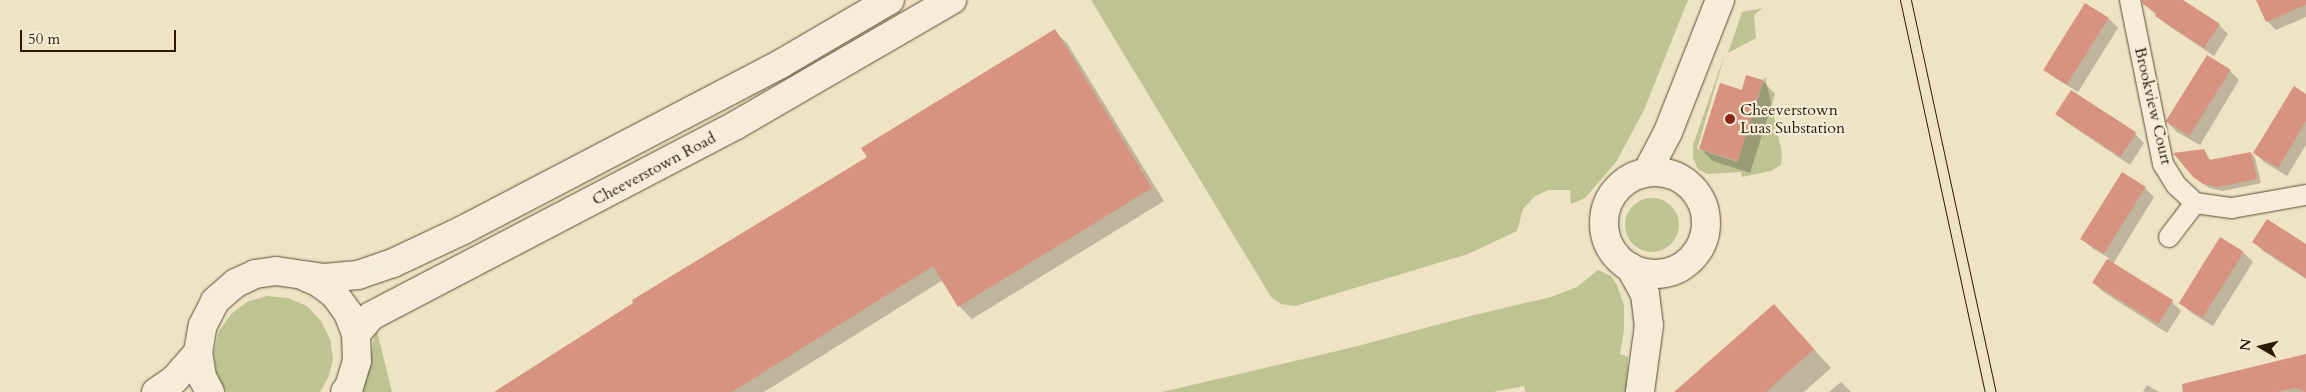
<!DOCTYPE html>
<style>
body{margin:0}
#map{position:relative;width:2306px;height:392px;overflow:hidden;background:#efe3c5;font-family:Cardo,serif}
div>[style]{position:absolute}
.green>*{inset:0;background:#bfc291}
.round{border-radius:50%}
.shadow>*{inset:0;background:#0003}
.building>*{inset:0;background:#d79380;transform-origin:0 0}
.roads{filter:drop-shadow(0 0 1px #5b4c32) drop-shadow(0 0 1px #5b4c32)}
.minor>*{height:20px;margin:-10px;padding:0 10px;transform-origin:10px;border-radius:10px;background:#f5edd9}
.secondary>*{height:28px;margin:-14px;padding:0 14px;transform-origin:14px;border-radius:14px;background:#f5edd9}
.secondary>.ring{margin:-14px;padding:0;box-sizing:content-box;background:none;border:28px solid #f5edd9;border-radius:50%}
.tram>*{height:1px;margin:-0.5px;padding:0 0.5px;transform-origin:0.5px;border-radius:0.5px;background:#2a1901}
.dots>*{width:14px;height:14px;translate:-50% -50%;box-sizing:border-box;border:2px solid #f5edd9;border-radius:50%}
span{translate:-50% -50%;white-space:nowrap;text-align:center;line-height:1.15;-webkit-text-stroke:4.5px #f5edd9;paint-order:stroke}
.street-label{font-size:16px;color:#2a1901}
.poi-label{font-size:16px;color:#2a1901}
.left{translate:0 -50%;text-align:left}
.north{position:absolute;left:2236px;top:322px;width:50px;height:50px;-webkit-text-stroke:4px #f5edd9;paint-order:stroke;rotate:278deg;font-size:14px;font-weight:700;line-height:20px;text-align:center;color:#2a1901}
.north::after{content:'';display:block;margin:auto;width:18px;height:22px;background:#2a1901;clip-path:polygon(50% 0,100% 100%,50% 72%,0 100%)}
.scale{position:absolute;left:20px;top:30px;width:156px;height:22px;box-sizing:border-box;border:2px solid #2a1901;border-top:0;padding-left:6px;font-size:15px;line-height:18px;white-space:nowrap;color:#2a1901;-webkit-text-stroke:4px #f5edd9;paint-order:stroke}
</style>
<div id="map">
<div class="green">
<i style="clip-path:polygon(1091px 0,1688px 0,1644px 110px,1616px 162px,1585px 198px,1571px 204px,1570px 190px,1548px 190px,1534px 197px,1523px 209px,1517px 231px,1468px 254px,1295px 306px,1281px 304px,1271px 297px)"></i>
<i style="clip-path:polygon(1763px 8px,1754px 15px,1756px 38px,1728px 53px,1742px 12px)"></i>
<i style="clip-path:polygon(1725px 54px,1697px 149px,1737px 162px,1765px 76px,1782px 153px,1781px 165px,1771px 171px,1742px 177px,1741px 172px,1707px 174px,1698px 169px,1693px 158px,1693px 145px)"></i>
<i class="round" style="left:1625px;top:198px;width:54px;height:54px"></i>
<i style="clip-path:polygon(1598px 270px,1611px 276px,1617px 285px,1624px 305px,1624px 330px,1620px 354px,1628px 357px,1627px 392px,1525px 392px,1524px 386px,1493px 392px,1162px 392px,1350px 348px,1470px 316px,1551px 297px,1577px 287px)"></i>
<i style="clip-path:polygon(267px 296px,288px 298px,307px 306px,321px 321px,330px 339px,333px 358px,329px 376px,320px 392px,227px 392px,224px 389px,216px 372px,214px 351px,219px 331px,231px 314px,247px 302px)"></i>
<i style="clip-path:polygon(376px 327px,392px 392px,361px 392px,370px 362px)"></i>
</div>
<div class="shadow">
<i style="clip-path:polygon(2181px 0,2219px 25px,2228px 34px,2214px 56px,2166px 24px,2144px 4px)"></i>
<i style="clip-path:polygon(2257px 0,2306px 0,2306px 17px,2276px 30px,2267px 21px)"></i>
<i style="clip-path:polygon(2086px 4px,2109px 19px,2118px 28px,2078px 92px,2055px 78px,2046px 69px)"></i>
<i style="clip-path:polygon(1054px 31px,1067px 43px,1164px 201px,972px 319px,959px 306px,943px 280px,764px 392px,497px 392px,868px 157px)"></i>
<i style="clip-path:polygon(2207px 57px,2230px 71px,2239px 80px,2200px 145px,2177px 132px,2168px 123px)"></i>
<i style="clip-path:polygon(1747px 76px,1763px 81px,1775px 94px,1750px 173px,1713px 161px,1700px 148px,1743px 91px)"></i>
<i style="clip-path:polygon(2306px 95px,2306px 145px,2287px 176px,2264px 162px,2255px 153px)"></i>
<i style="clip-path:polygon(2057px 113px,2135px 134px,2144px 143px,2130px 165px,2066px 122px)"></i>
<i style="clip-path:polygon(2204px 150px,2211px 161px,2251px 153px,2255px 158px,2261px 183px,2223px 191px,2209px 188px,2193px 176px)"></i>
<i style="clip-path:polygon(2122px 174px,2145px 188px,2154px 197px,2113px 264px,2172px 302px,2181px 311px,2167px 333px,2102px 291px,2093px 282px,2109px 258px,2092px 248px,2083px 239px)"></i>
<i style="clip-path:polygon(2254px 242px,2306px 245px,2306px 279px,2263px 251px)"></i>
<i style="clip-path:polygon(2244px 253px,2253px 262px,2213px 326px,2190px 312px,2181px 303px)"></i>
<i style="clip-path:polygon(1774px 305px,1831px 368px,1804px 392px,1687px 392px)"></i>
<i style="clip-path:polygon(2306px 355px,2306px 392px,2183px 392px,2182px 386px)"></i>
<i style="clip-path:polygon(1841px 382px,1851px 392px,1829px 392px)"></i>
<i style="clip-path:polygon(2147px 385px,2159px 392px,2143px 392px)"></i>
</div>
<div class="building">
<i style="clip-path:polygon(2142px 0,2183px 0,2220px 24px,2204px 48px,2155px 16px,2157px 13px,2143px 4px)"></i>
<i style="clip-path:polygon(2256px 0,2306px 0,2306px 5px,2266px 22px)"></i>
<i style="left:2085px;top:3px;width:28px;height:79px;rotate:32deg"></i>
<i style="clip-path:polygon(1055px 29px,1152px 188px,958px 307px,933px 266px,732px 392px,494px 392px,633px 303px,632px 300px,867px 157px,861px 148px)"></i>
<i style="left:2207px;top:55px;width:28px;height:78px;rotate:32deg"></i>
<i style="clip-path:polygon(1746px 75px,1763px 80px,1738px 161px,1699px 149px,1720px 83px,1742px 90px)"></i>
<i style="clip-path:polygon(2294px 86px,2306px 94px,2306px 121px,2278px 168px,2253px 153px)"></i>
<i style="left:2071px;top:90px;width:78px;height:29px;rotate:33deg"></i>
<i style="clip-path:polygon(2204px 149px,2209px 160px,2251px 152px,2257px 179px,2218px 187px,2203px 184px,2193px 177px,2173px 153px)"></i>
<i style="left:2122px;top:172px;width:28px;height:79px;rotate:32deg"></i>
<i style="clip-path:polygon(2267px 219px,2306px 244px,2306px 278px,2252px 242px)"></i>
<i style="left:2220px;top:237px;width:28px;height:78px;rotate:32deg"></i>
<i style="left:2107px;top:259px;width:78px;height:28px;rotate:32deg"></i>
<i style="clip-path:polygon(1774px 304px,1814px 349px,1766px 392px,1674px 392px)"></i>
<i style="clip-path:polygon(2306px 354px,2306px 392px,2295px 388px,2275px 392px,2183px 392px,2182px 384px)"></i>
</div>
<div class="roads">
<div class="minor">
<i style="left:2130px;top:0;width:167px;rotate:78.6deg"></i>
<i style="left:2163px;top:164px;width:25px;rotate:58deg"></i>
<i style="left:2176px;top:185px;width:26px;rotate:43deg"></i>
<i style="left:2195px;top:203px;width:37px;rotate:8deg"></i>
<i style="left:2232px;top:208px;width:75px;rotate:-10deg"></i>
<i style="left:2169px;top:237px;width:43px;rotate:-52.6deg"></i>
</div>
<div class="secondary">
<i style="left:1647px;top:172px;width:45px;rotate:-62.3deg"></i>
<i style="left:1668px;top:132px;width:142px;rotate:-68.5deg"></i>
<i class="ring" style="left:1604px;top:172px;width:74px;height:74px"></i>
<i style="left:1630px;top:267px;width:31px;rotate:61deg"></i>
<i style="left:1645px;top:294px;width:31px;rotate:83deg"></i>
<i style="left:1649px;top:325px;width:68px;rotate:97.7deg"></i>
<i style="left:306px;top:277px;width:13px;rotate:23deg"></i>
<i style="left:318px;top:282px;width:21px;rotate:37deg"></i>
<i style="left:335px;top:295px;width:22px;rotate:54deg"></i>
<i style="left:348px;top:313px;width:22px;rotate:69deg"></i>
<i style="left:356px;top:334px;width:27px;rotate:88deg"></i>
<i style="left:357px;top:361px;width:27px;rotate:107deg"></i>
<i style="left:349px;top:387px;width:6px;rotate:129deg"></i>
<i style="left:356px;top:334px;width:23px;rotate:-50deg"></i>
<i style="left:371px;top:316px;width:412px;rotate:-27.6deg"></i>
<i style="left:736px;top:125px;width:250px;rotate:-30.1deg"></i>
<i style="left:156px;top:392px;width:22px;rotate:-34deg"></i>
<i style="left:174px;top:380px;width:37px;rotate:-49deg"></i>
<i style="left:210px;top:392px;width:17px;rotate:-118deg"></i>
<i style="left:202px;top:377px;width:25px;rotate:-99deg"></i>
<i style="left:198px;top:352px;width:27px;rotate:-80deg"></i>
<i style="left:203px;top:325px;width:27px;rotate:-63deg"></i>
<i style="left:215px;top:301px;width:28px;rotate:-41deg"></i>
<i style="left:236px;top:283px;width:21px;rotate:-25deg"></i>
<i style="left:255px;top:274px;width:21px;rotate:-8deg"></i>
<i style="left:276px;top:271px;width:49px;rotate:8.3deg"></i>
<i style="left:324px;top:278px;width:34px;rotate:-5deg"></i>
<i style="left:358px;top:275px;width:37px;rotate:-19deg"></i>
<i style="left:393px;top:263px;width:77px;rotate:-25.2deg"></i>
<i style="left:463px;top:230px;width:360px;rotate:-27.6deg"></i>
<i style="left:782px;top:63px;width:125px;rotate:-30.3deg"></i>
</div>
</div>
<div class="tram">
<i style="left:1900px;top:0;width:401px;rotate:77.8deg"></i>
<i style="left:1911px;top:0;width:401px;rotate:77.8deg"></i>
</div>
<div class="dots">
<i style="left:1730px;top:119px;background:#8f2418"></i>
</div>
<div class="street-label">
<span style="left:2153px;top:106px;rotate:77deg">Brookview Court</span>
<span style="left:654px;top:169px;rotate:-28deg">Cheeverstown Road</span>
</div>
<div class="poi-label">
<span class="left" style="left:1740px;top:119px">Cheeverstown<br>Luas Substation</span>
</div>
<div class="north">N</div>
<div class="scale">50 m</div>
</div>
